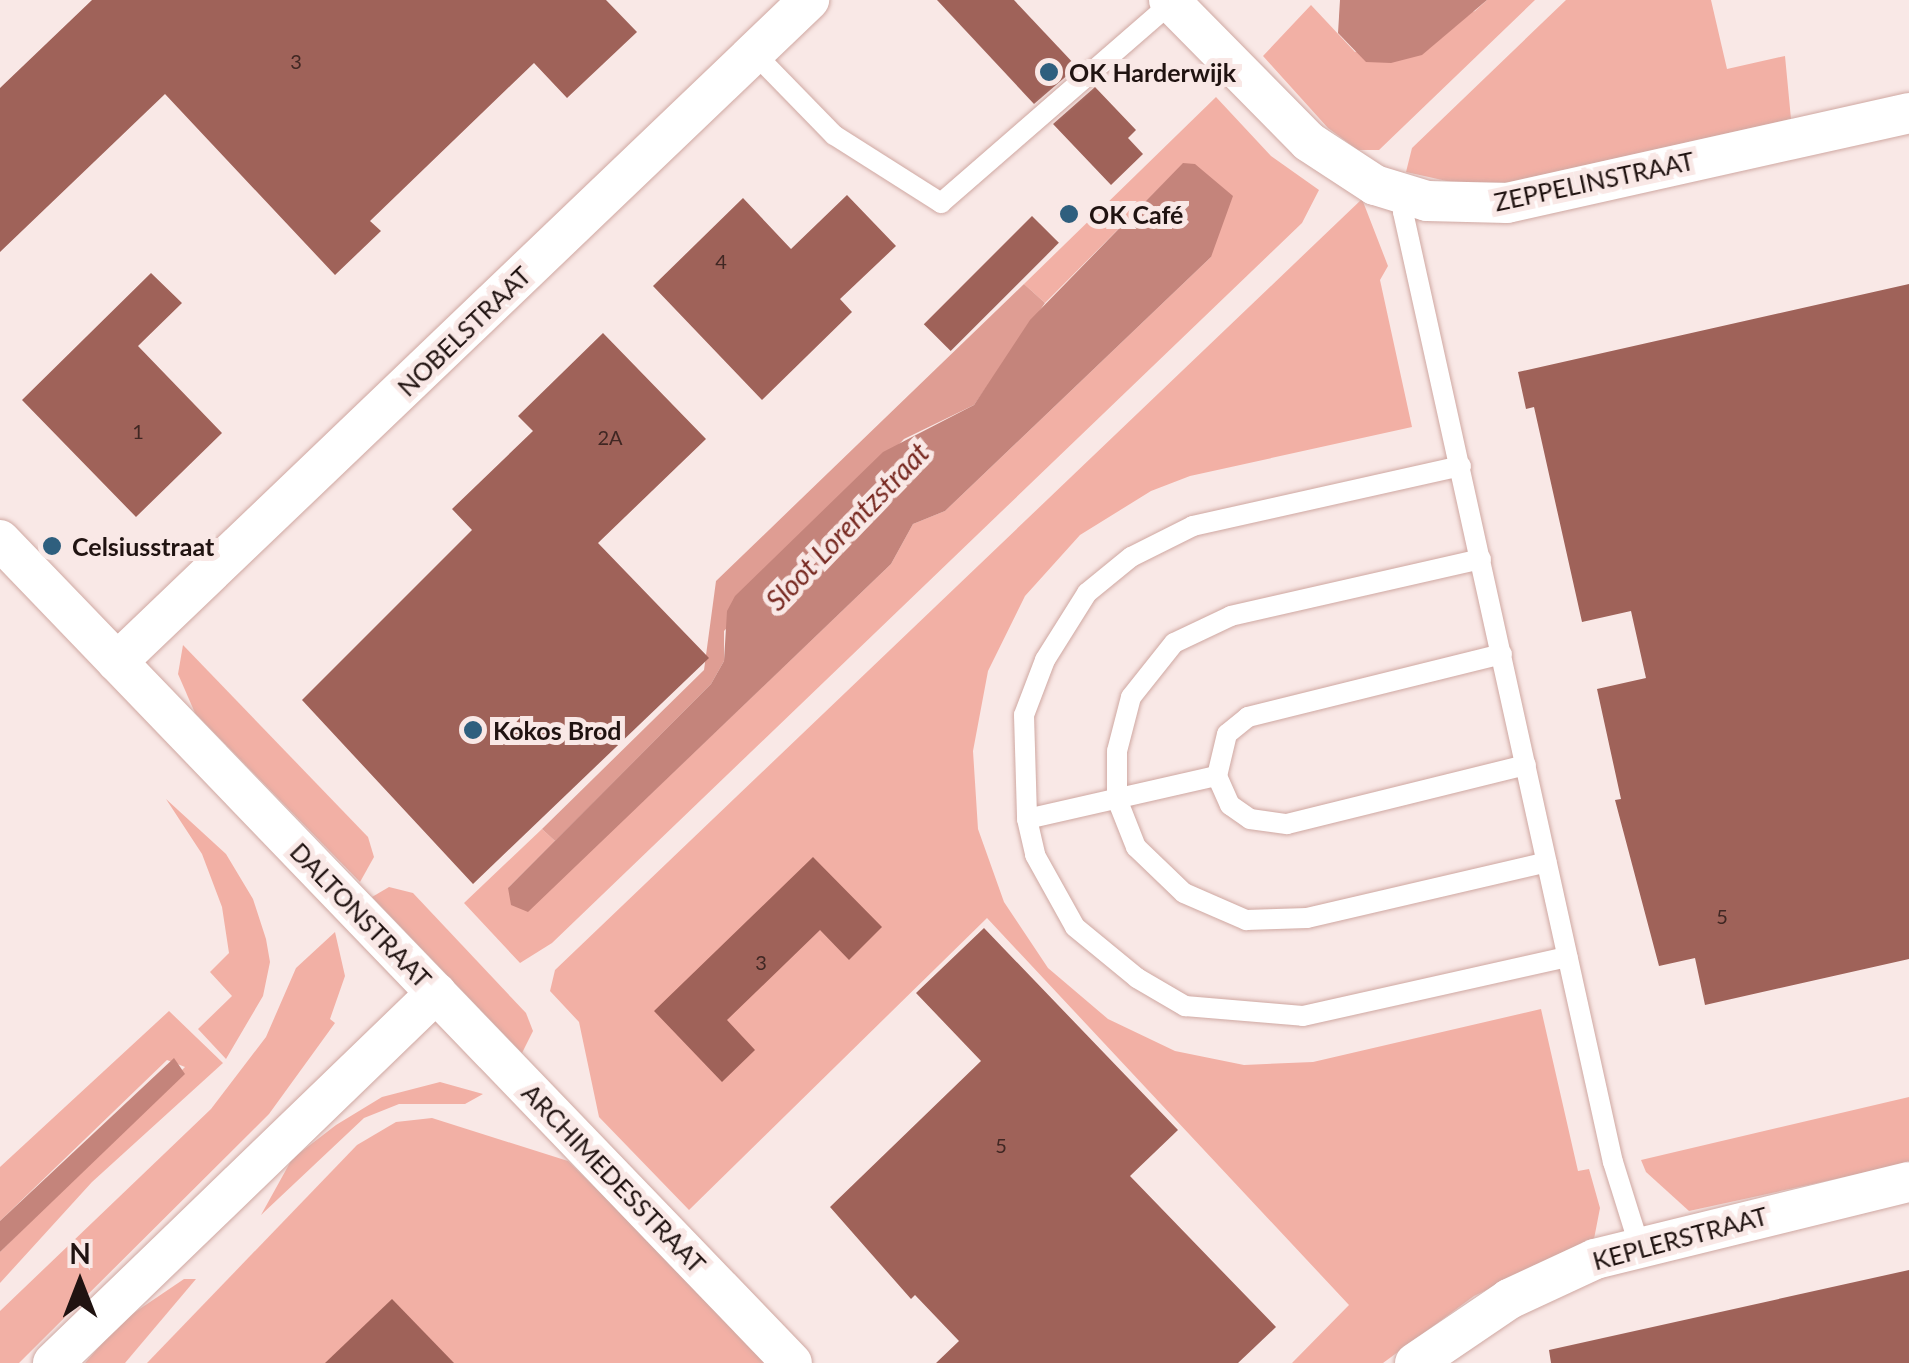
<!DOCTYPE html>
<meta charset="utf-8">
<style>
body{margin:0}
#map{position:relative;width:1909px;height:1363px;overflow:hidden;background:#f9e8e6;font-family:Lato,sans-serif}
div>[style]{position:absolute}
.green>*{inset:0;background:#f2b0a5}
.forest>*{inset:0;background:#df9d93}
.water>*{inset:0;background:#c4847b}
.building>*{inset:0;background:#9f6259;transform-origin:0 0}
.roads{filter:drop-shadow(0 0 2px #cfa8a2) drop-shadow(0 0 2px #cfa8a2)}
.service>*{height:20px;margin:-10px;padding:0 10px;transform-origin:10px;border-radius:10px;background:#fff}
.minor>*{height:40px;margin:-20px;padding:0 20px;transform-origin:20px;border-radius:20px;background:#fff}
.dots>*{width:28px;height:28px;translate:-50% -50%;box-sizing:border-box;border:5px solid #f9e8e6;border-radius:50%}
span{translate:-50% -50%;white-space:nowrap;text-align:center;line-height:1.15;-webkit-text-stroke:10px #f9e8e6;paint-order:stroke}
.number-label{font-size:20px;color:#402723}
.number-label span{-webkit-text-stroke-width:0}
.poi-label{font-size:25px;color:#201311;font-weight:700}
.left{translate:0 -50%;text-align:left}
.street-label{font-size:25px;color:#201311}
.water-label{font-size:28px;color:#782a22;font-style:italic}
.north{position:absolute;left:30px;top:1233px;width:100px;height:100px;-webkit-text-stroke:8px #f9e8e6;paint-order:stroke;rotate:0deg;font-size:28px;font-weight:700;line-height:40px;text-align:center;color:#201311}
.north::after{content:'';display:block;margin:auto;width:35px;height:45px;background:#201311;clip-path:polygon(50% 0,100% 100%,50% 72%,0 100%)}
</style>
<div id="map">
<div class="green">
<i style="clip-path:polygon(1487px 0,1535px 0,1379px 150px,1358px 150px,1328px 128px,1263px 56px,1311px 5px,1355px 52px,1475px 11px)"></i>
<i style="clip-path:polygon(1566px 0,1711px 0,1727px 69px,1785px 56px,1791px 119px,1511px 182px,1456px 183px,1406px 172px,1412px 148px)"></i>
<i style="clip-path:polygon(1216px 97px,1271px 156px,1319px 190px,1302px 223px,552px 943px,520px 963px,464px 903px,542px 829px,555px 841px,508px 888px,637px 807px,891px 564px,913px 524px,945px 511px,1211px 257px,1183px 164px,1045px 303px,1024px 284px)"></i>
<i style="clip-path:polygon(1362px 199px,1388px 266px,1380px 280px,1412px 427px,1190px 476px,1151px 491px,1080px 535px,1025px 596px,988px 671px,973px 751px,978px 829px,1004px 902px,1048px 968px,1108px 1019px,1175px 1051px,1244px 1065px,1313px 1062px,1541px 1009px,1578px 1171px,1589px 1169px,1600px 1208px,1594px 1239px,1474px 1296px,1383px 1363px,1292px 1363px,1349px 1305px,987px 918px,689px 1210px,599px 1117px,579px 1022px,550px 991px,555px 970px)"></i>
<i style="clip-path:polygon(183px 645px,368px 837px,374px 857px,360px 882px,195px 713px,178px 674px)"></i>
<i style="clip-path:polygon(166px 799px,226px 854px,253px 899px,266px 939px,270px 962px,263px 996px,226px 1059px,198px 1029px,232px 996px,210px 972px,229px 953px,222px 907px,202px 854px)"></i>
<i style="clip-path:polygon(389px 887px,413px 893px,526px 1013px,533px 1031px,522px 1053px,372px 897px)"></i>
<i style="clip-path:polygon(335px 932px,345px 976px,330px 1019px,335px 1023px,269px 1114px,19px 1363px,0 1363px,0 1311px,211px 1109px,266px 1037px,296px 968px)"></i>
<i style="clip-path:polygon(169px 1011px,223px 1063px,92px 1182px,0 1283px,0 1252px,185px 1067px,167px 1060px,0 1221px,0 1167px)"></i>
<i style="clip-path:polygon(440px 1082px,483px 1094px,465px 1104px,399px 1104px,364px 1118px,261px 1215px,292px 1159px,336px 1125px,382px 1097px)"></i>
<i style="clip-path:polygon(1909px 1097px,1909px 1163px,1689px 1211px,1646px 1172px,1641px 1160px)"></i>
<i style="clip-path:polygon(432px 1118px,568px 1161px,773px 1363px,147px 1363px,357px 1145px,396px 1122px)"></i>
<i style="clip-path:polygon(184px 1279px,196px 1279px,125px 1363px,85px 1363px,122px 1321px)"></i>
</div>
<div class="forest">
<i style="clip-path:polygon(1024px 284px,1045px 303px,974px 405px,904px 439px,724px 631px,724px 661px,711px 684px,555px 841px,542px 829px,704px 670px,716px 581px)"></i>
</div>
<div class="water">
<i style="clip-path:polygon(1340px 0,1487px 0,1422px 55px,1391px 63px,1366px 62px,1338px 33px)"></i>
<i style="clip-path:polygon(1183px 163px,1195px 164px,1233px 196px,1211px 257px,945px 511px,913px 524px,891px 564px,528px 912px,511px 905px,508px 888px,711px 684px,724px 661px,727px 611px,735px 596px,883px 452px,974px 405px,1030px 320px)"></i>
<i style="clip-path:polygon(174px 1058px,185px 1074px,0 1252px,0 1221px)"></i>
</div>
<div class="building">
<i style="clip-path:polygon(92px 0,606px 0,637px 32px,567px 98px,534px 63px,370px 221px,381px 231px,335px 275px,165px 94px,0 252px,0 88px)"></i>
<i style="clip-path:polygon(937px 0,1014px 0,1077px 67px,1034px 104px)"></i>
<i style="clip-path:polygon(1095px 87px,1136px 130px,1128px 138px,1143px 154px,1111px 185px,1053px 124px)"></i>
<i style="clip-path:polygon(847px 195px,896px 246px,840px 299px,852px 312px,762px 400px,653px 286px,743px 198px,791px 249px)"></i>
<i style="left:1032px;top:216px;width:38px;height:153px;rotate:45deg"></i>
<i style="clip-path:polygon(151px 273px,182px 303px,138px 346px,222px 433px,136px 517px,22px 400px)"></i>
<i style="clip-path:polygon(1909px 284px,1909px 959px,1705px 1005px,1695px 958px,1659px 966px,1615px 800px,1621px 799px,1597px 689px,1646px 678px,1631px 611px,1582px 622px,1534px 407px,1526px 409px,1518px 372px)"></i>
<i style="clip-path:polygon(603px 333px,706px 439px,598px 543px,709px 658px,473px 884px,302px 700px,472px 530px,452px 509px,533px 431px,518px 416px)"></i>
<i style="clip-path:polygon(813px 857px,882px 927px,849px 960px,820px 930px,727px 1020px,755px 1050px,722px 1082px,654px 1011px)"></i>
<i style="clip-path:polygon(984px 928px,1178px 1130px,1130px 1176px,1276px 1327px,1238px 1363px,936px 1363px,959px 1341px,915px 1295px,911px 1299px,830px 1207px,981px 1061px,916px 993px)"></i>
<i style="clip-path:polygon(1909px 1270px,1909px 1363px,1551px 1363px,1549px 1350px)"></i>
<i style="clip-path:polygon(392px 1299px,454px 1363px,325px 1363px)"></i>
</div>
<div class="roads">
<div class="service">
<i style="left:754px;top:53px;width:115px;rotate:45.7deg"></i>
<i style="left:834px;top:135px;width:127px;rotate:32.4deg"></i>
<i style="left:941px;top:203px;width:306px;rotate:-41deg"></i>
<i style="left:1405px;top:194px;width:18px;rotate:96deg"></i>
<i style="left:1403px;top:212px;width:973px;rotate:77.54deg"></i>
<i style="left:1613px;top:1162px;width:87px;rotate:72.6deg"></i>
<i style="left:1461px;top:466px;width:275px;rotate:167.4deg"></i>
<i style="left:1193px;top:526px;width:69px;rotate:153.4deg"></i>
<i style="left:1131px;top:557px;width:57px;rotate:140.7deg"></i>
<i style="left:1087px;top:593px;width:79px;rotate:122.1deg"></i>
<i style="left:1045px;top:660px;width:59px;rotate:110.9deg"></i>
<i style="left:1024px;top:715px;width:104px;rotate:88.3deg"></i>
<i style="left:1027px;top:819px;width:37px;rotate:77deg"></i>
<i style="left:1035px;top:855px;width:82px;rotate:60.9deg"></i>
<i style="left:1075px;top:927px;width:80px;rotate:39.4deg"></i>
<i style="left:1137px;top:978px;width:56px;rotate:30.3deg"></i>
<i style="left:1185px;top:1006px;width:118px;rotate:4.8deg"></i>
<i style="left:1303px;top:1016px;width:271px;rotate:-12.6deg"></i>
<i style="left:1481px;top:559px;width:256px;rotate:167.2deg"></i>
<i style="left:1231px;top:616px;width:63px;rotate:154.7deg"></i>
<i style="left:1174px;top:643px;width:69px;rotate:128.5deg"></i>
<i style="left:1131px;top:697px;width:56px;rotate:104.5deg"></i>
<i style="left:1117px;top:751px;width:48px;rotate:90deg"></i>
<i style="left:1117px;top:799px;width:52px;rotate:68.4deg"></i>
<i style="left:1136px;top:847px;width:66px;rotate:43.8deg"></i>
<i style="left:1184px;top:893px;width:68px;rotate:23.5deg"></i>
<i style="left:1246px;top:920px;width:61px;rotate:-1.9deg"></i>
<i style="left:1307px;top:918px;width:246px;rotate:-13.1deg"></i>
<i style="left:1502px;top:654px;width:262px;rotate:166.1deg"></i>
<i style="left:1248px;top:717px;width:27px;rotate:141deg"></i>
<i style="left:1227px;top:734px;width:43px;rotate:103.4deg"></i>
<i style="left:1217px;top:776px;width:32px;rotate:66deg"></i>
<i style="left:1230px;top:805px;width:24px;rotate:35deg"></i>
<i style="left:1250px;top:819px;width:37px;rotate:8deg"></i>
<i style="left:1287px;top:824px;width:246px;rotate:-13.9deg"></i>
<i style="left:1027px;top:819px;width:195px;rotate:-12.8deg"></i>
</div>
<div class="minor">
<i style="left:1169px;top:0;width:199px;rotate:45.4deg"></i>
<i style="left:1309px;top:142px;width:79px;rotate:33.1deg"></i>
<i style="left:1375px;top:185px;width:54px;rotate:17.1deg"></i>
<i style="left:1427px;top:201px;width:80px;rotate:1.4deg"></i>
<i style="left:1507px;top:203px;width:412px;rotate:-12.6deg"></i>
<i style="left:0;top:540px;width:1142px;rotate:46.1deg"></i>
<i style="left:117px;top:662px;width:958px;rotate:-43.73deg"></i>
<i style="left:53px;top:1363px;width:533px;rotate:-44.01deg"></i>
<i style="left:1415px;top:1363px;width:114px;rotate:-34.2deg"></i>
<i style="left:1509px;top:1299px;width:95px;rotate:-24.9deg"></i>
<i style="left:1595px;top:1259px;width:323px;rotate:-13.8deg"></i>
</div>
</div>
<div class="dots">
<i style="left:1049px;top:72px;background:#2f5f7e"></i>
<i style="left:1069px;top:214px;background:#2f5f7e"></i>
<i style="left:52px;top:546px;background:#2f5f7e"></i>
<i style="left:473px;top:730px;background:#2f5f7e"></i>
</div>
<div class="number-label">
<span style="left:296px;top:61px">3</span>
<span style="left:721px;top:261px">4</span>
<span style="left:138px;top:431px">1</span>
<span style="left:610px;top:437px">2A</span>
<span style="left:1722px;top:916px">5</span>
<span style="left:761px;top:962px">3</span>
<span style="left:1001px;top:1145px">5</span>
</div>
<div class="poi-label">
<span class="left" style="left:1069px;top:72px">OK Harderwijk</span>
<span class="left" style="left:1089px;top:214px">OK Café</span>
<span class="left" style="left:72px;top:546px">Celsiusstraat</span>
<span class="left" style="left:493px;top:730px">Kokos Brod</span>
</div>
<div class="street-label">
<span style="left:1594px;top:181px;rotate:-12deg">ZEPPELINSTRAAT</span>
<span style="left:464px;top:331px;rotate:-44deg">NOBELSTRAAT</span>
<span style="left:361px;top:915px;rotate:46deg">DALTONSTRAAT</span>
<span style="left:614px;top:1178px;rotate:46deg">ARCHIMEDESSTRAAT</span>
<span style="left:1680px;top:1238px;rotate:-15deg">KEPLERSTRAAT</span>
</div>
<div class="water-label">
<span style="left:847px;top:526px;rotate:-46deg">Sloot Lorentzstraat</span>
</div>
<div class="north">N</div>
</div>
